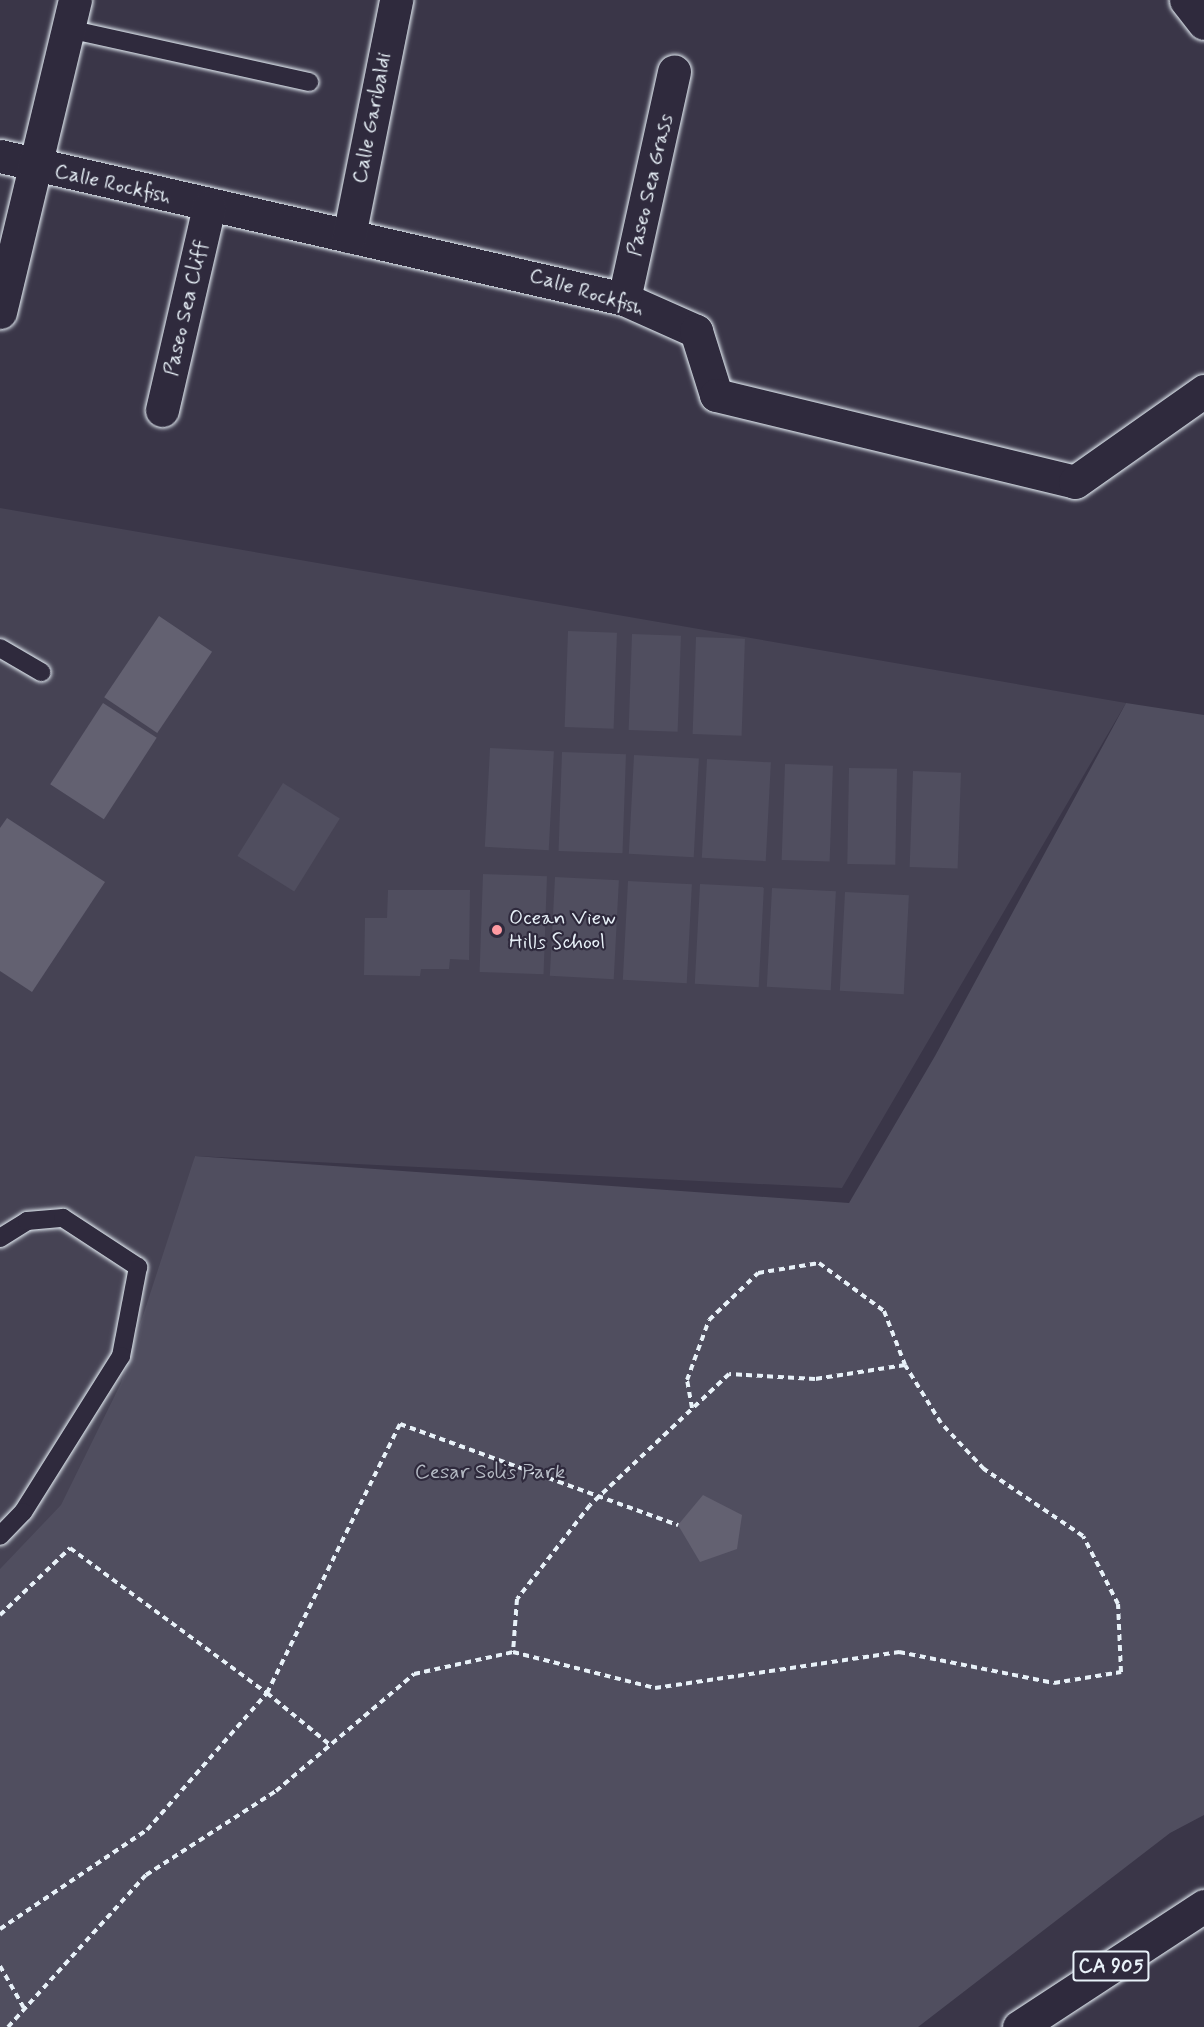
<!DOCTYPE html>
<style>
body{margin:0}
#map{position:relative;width:1204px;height:2027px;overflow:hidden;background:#3a3648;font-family:Mynerve,sans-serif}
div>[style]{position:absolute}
.built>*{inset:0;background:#464354}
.green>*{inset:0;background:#504e5f;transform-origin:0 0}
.building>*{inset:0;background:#636171;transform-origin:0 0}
.path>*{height:4px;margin-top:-2px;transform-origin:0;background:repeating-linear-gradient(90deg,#e8f1f8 0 6px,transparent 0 10.5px)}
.roads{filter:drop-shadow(0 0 2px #e8f1f8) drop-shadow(0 0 2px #e8f1f8)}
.service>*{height:18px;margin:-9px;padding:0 9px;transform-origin:9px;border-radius:9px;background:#2f2a3d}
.minor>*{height:33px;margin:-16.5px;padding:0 16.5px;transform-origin:16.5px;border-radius:16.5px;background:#2f2a3d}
.motorway>*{height:33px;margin:-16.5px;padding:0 16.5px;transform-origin:16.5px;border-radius:16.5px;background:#2f2a3d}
.dots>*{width:16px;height:16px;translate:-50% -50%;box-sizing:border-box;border:3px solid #2f2a3d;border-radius:50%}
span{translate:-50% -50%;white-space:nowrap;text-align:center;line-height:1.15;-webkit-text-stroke:4.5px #2f2a3d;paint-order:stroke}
.shield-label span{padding:2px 4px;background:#2f2a3d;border:2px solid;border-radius:4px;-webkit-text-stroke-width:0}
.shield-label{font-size:20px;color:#e8f1f8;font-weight:700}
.street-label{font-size:21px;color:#e8f1f8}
.poi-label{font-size:21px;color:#e8f1f8}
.left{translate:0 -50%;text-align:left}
.park-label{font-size:21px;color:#b3b8c2}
</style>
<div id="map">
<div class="built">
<i style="clip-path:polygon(0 508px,1126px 703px,842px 1188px,195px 1156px,160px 1327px,65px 1525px,0 1590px)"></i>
</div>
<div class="green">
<i style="left:568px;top:631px;width:49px;height:96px;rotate:2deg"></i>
<i style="left:632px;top:634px;width:49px;height:96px;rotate:2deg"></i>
<i style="left:696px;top:637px;width:49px;height:97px;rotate:2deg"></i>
<i style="clip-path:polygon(1126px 703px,1204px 715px,1204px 1815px,1170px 1833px,918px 2027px,0 2027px,0 1569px,61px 1505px,121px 1383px,195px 1156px,849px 1203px,935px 1056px)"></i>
<i style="left:490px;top:748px;width:64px;height:99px;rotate:3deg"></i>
<i style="left:562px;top:752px;width:64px;height:99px;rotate:2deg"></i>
<i style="left:634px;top:755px;width:65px;height:99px;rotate:3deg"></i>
<i style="left:707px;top:759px;width:64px;height:99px;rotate:3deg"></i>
<i style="left:785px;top:764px;width:48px;height:96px;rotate:2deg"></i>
<i style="left:849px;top:768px;width:48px;height:96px;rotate:1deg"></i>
<i style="left:913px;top:771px;width:48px;height:96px;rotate:2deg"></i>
<i style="left:283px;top:783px;width:67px;height:86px;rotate:32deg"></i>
<i style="left:483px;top:874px;width:64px;height:98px;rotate:2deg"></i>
<i style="left:555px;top:877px;width:64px;height:99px;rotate:3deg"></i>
<i style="left:628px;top:881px;width:64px;height:99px;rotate:3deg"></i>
<i style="left:700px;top:884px;width:64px;height:100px;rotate:3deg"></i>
<i style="left:772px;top:888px;width:64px;height:99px;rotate:3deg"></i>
<i style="clip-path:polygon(388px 890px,470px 890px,469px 960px,450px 959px,449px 969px,421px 969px,420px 976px,364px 975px,365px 918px,387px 918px)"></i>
<i style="left:845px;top:892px;width:64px;height:99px;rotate:3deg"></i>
</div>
<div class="building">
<i style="left:159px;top:616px;width:64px;height:98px;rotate:34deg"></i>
<i style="left:103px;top:703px;width:64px;height:97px;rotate:33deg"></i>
<i style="clip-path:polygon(7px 818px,105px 882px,32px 992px,0 971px,0 828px)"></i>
<i style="clip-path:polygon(703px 1495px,742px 1515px,737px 1549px,700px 1562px,678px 1525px)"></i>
</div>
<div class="path">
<i style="left:692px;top:1408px;width:28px;rotate:-100deg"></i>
<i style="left:687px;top:1380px;width:64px;rotate:-69.9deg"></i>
<i style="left:709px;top:1320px;width:68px;rotate:-43.8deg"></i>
<i style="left:758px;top:1273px;width:62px;rotate:-9.3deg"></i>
<i style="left:819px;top:1263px;width:81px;rotate:36.4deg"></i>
<i style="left:884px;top:1311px;width:58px;rotate:68.7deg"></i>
<i style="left:0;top:1615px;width:97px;rotate:-43.7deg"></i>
<i style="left:70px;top:1548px;width:245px;rotate:36.4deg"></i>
<i style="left:267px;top:1693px;width:300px;rotate:-63.7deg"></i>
<i style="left:400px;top:1424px;width:296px;rotate:20deg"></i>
<i style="left:0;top:1929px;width:177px;rotate:-34deg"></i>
<i style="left:147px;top:1830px;width:182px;rotate:-48.8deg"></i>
<i style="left:267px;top:1693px;width:82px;rotate:39.5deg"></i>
<i style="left:0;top:1966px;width:51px;rotate:60.4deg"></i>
<i style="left:8px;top:2027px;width:205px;rotate:-47.8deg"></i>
<i style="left:146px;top:1875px;width:155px;rotate:-32.9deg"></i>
<i style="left:276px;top:1791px;width:181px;rotate:-40.3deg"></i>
<i style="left:414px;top:1674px;width:101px;rotate:-12.5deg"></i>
<i style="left:513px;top:1652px;width:146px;rotate:14.2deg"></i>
<i style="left:655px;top:1688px;width:247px;rotate:-8.4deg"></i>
<i style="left:899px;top:1652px;width:158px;rotate:11.3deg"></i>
<i style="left:1054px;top:1683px;width:68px;rotate:-9.3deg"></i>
<i style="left:1121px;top:1672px;width:68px;rotate:-92.5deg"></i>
<i style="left:1118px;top:1604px;width:76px;rotate:-117.2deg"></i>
<i style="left:1083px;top:1536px;width:120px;rotate:-145.9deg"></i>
<i style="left:984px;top:1469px;width:63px;rotate:-133.1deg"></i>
<i style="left:941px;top:1423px;width:68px;rotate:-121.8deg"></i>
<i style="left:905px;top:1365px;width:91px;rotate:171.2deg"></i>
<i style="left:815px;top:1379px;width:86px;rotate:-176.7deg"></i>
<i style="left:729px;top:1374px;width:191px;rotate:136.7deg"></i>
<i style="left:590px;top:1505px;width:119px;rotate:127.8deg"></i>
<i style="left:517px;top:1599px;width:53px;rotate:94.3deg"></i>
</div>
<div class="roads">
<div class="service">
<i style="left:68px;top:29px;width:247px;rotate:12.4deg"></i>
<i style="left:0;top:648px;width:48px;rotate:30.3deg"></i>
<i style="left:0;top:1238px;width:32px;rotate:-32deg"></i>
<i style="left:27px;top:1221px;width:36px;rotate:-5deg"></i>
<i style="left:63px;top:1218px;width:90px;rotate:33.2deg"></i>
<i style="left:138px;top:1267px;width:91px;rotate:100.8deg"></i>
<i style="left:121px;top:1356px;width:184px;rotate:122.1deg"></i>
<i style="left:23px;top:1512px;width:33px;rotate:134deg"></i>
</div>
<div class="minor">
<i style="left:1186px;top:0;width:29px;rotate:52deg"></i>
<i style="left:0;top:156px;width:640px;rotate:12.91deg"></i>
<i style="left:624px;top:299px;width:79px;rotate:24deg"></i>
<i style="left:696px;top:331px;width:67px;rotate:72.6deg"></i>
<i style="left:716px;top:395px;width:369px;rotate:13.6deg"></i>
<i style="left:1075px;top:482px;width:158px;rotate:-35.2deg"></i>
<i style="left:349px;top:236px;width:241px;rotate:-78.7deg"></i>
<i style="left:624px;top:299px;width:233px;rotate:-77.6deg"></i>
<i style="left:0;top:312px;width:321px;rotate:-76.5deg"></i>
<i style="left:162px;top:410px;width:209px;rotate:-77deg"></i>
</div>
<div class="motorway">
<i style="left:1019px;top:2027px;width:221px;rotate:-33.2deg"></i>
</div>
</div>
<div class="dots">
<i style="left:497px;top:930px;background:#ff9aa2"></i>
</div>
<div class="shield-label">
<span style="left:1111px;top:1966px">CA 905</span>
</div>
<div class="street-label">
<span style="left:372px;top:118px;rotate:-79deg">Calle Garibaldi</span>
<span style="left:113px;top:184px;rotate:13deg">Calle Rockfish</span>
<span style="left:650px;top:185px;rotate:-77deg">Paseo Sea Grass</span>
<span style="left:587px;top:292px;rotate:17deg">Calle Rockfish</span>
<span style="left:186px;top:308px;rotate:-77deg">Paseo Sea Cliff</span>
</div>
<div class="poi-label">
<span class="left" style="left:509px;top:930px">Ocean View<br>Hills School</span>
</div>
<div class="park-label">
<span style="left:490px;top:1472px">Cesar Solis Park</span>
</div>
</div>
